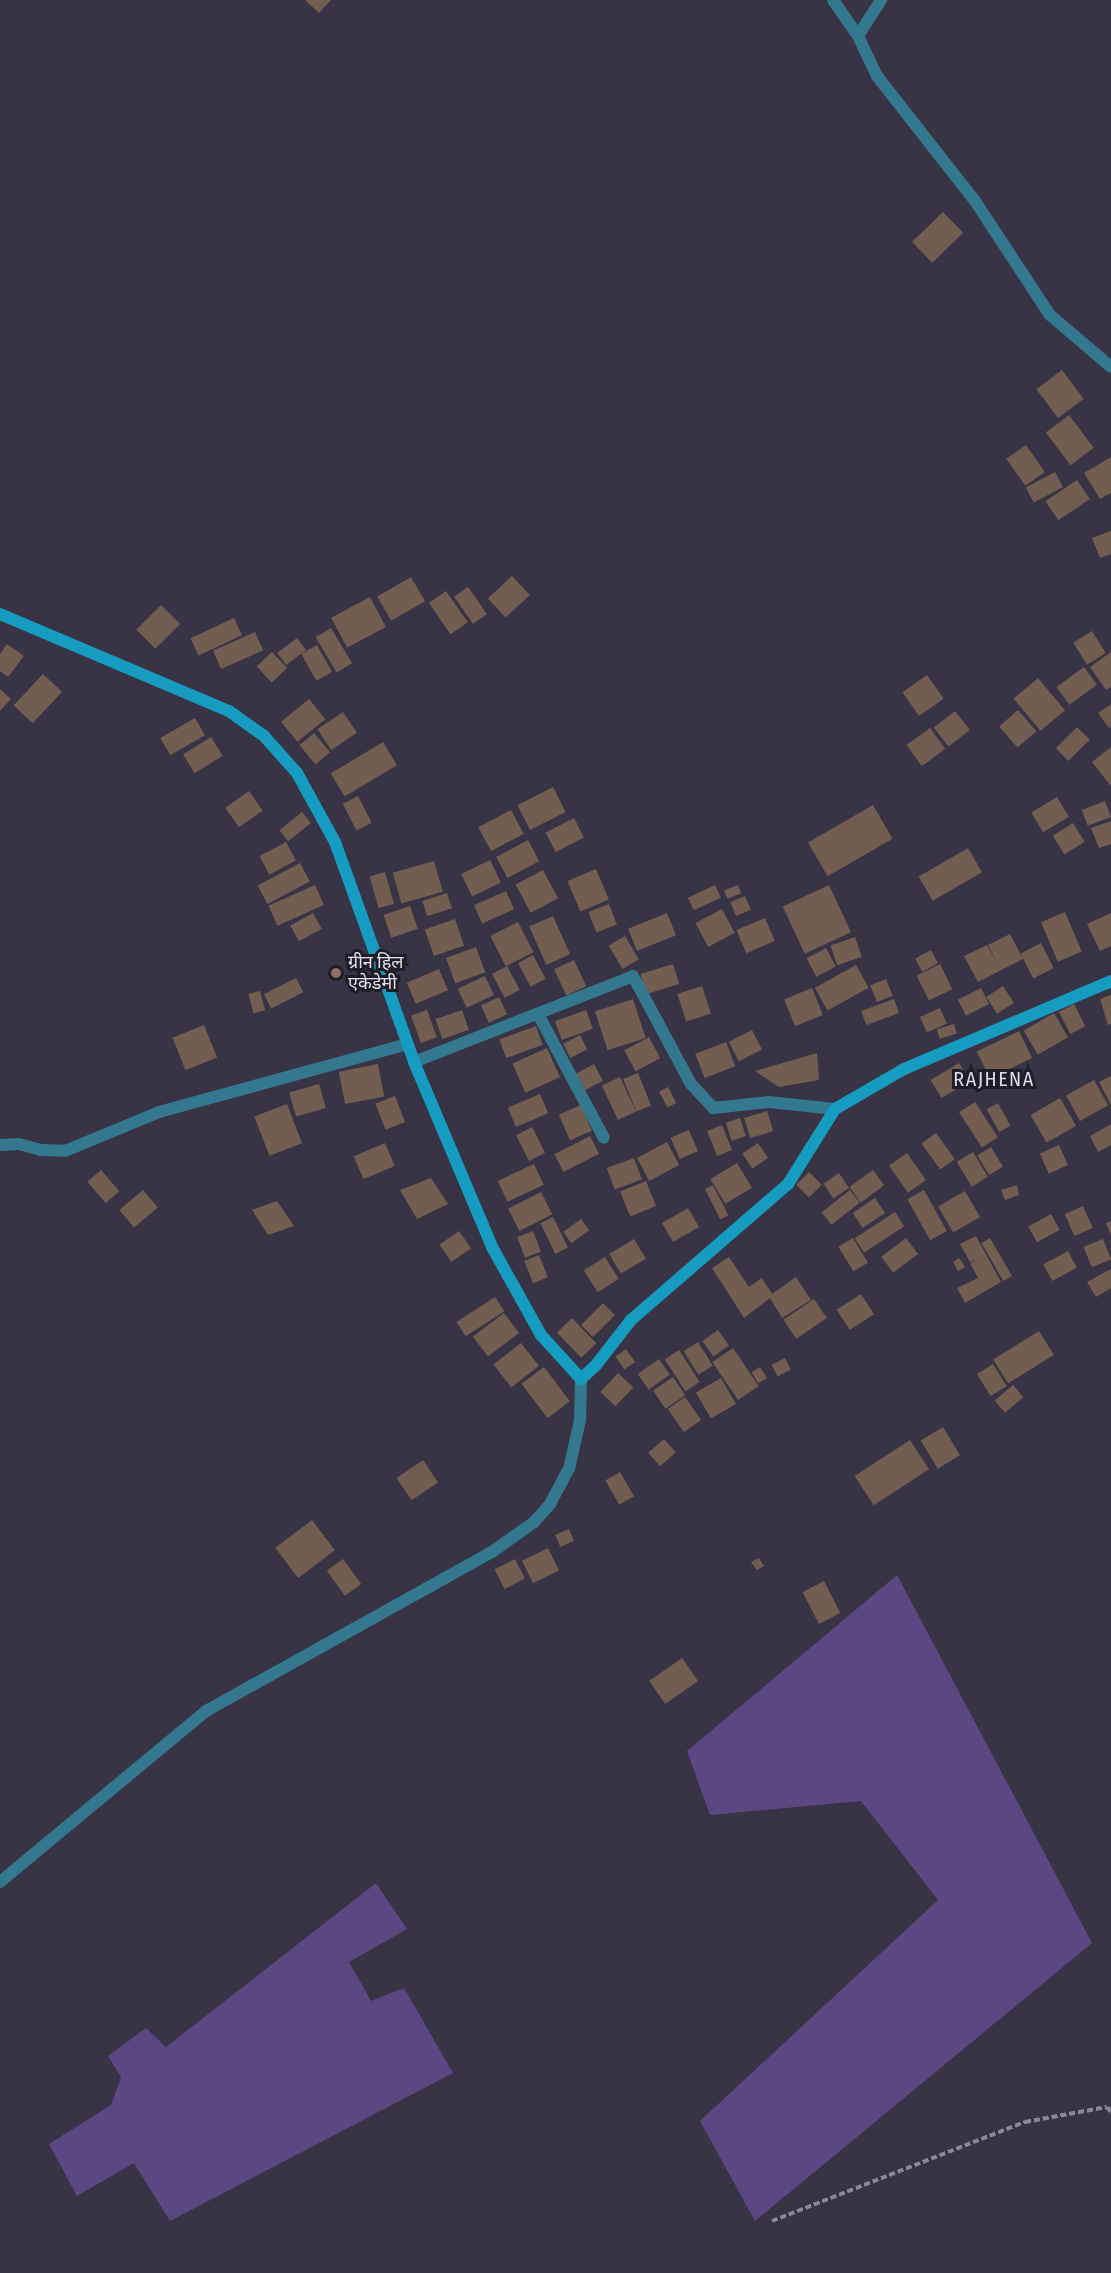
<!DOCTYPE html>
<meta charset="utf-8">
<style>
body{margin:0}
#map{position:relative;width:1111px;height:2273px;overflow:hidden;background:#383345;font-family:"Fira Sans Condensed","Noto Sans Devanagari",sans-serif}
div>[style]{position:absolute}
.green>*{inset:0;background:#5b4883}
.building>*{inset:0;background:#715e51;transform-origin:0 0}
.path>*{height:4px;margin-top:-2px;transform-origin:0;background:repeating-linear-gradient(90deg,#8c8897 0 6px,transparent 0 9px)}
.street>*{height:12px;margin:-6px;padding:0 6px;transform-origin:6px;border-radius:6px;background:#34788f}
.secondary>*{height:12px;margin:-6px;padding:0 6px;transform-origin:6px;border-radius:6px;background:#159cc0}
.dots>*{width:16px;height:16px;translate:-50% -50%;box-sizing:border-box;border:3px solid #1f1d25;border-radius:50%}
span{translate:-50% -50%;white-space:nowrap;text-align:center;line-height:1.15;-webkit-text-stroke:6px #1f1d25;paint-order:stroke}
.poi-label{font-size:18px;color:#e3e1ec}
.left{translate:0 -50%;text-align:left}
.neighbourhood-label{font-size:20px;color:#ded9ef;letter-spacing:1.5px}
</style>
<div id="map">
<div class="green">
<i style="clip-path:polygon(897px 1575px,1092px 1943px,755px 2221px,700px 2121px,938px 1900px,861px 1801px,710px 1815px,687px 1751px)"></i>
<i style="clip-path:polygon(376px 1883px,407px 1929px,349px 1962px,371px 2001px,404px 1988px,453px 2073px,170px 2221px,134px 2163px,77px 2196px,49px 2144px,111px 2105px,121px 2077px,108px 2056px,146px 2028px,166px 2047px)"></i>
</div>
<div class="building">
<i style="clip-path:polygon(305px 0,331px 0,319px 13px)"></i>
<i style="left:943px;top:212px;width:29px;height:43px;rotate:46deg"></i>
<i style="left:1062px;top:370px;width:36px;height:32px;rotate:53deg"></i>
<i style="left:1069px;top:415px;width:41px;height:29px;rotate:53deg"></i>
<i style="left:1026px;top:445px;width:33px;height:24px;rotate:55deg"></i>
<i style="clip-path:polygon(1111px 457px,1111px 493px,1100px 499px,1084px 473px)"></i>
<i style="left:1055px;top:472px;width:17px;height:33px;rotate:62deg"></i>
<i style="left:1077px;top:480px;width:23px;height:38px;rotate:56deg"></i>
<i style="clip-path:polygon(1111px 531px,1111px 554px,1100px 558px,1092px 538px)"></i>
<i style="left:512px;top:576px;width:26px;height:33px;rotate:47deg"></i>
<i style="left:411px;top:577px;width:28px;height:39px;rotate:60deg"></i>
<i style="left:468px;top:587px;width:33px;height:17px;rotate:55deg"></i>
<i style="left:446px;top:591px;width:38px;height:21px;rotate:55deg"></i>
<i style="left:370px;top:597px;width:34px;height:44px;rotate:62deg"></i>
<i style="left:161px;top:605px;width:27px;height:35px;rotate:45deg"></i>
<i style="left:234px;top:618px;width:19px;height:48px;rotate:65deg"></i>
<i style="left:331px;top:628px;width:41px;height:18px;rotate:59deg"></i>
<i style="left:1092px;top:631px;width:26px;height:22px;rotate:58deg"></i>
<i style="left:255px;top:632px;width:20px;height:46px;rotate:66deg"></i>
<i style="left:297px;top:638px;width:15px;height:25px;rotate:53deg"></i>
<i style="clip-path:polygon(7px 644px,24px 656px,8px 677px,0 671px,0 654px)"></i>
<i style="left:317px;top:645px;width:31px;height:18px;rotate:61deg"></i>
<i style="left:272px;top:652px;width:22px;height:21px;rotate:47deg"></i>
<i style="clip-path:polygon(1111px 652px,1111px 687px,1106px 690px,1090px 667px)"></i>
<i style="left:1084px;top:667px;width:22px;height:34px;rotate:54deg"></i>
<i style="left:43px;top:674px;width:26px;height:43px;rotate:43deg"></i>
<i style="left:927px;top:675px;width:29px;height:30px;rotate:55deg"></i>
<i style="left:1038px;top:678px;width:42px;height:32px;rotate:50deg"></i>
<i style="clip-path:polygon(0 689px,11px 699px,0 711px)"></i>
<i style="left:309px;top:699px;width:26px;height:36px;rotate:51deg"></i>
<i style="clip-path:polygon(1111px 704px,1111px 726px,1109px 728px,1098px 713px)"></i>
<i style="left:1018px;top:710px;width:28px;height:25px;rotate:49deg"></i>
<i style="left:955px;top:711px;width:24px;height:27px;rotate:52deg"></i>
<i style="left:343px;top:712px;width:25px;height:31px;rotate:56deg"></i>
<i style="left:195px;top:718px;width:20px;height:40px;rotate:60deg"></i>
<i style="left:1077px;top:727px;width:18px;height:30px;rotate:45deg"></i>
<i style="left:930px;top:728px;width:26px;height:29px;rotate:54deg"></i>
<i style="left:314px;top:733px;width:25px;height:19px;rotate:50deg"></i>
<i style="left:211px;top:737px;width:22px;height:33px;rotate:58deg"></i>
<i style="left:383px;top:742px;width:27px;height:61px;rotate:59deg"></i>
<i style="clip-path:polygon(1111px 747px,1111px 784px,1110px 785px,1092px 762px)"></i>
<i style="left:553px;top:787px;width:28px;height:40px;rotate:63deg"></i>
<i style="left:249px;top:791px;width:24px;height:29px;rotate:55deg"></i>
<i style="left:358px;top:796px;width:30px;height:17px;rotate:63deg"></i>
<i style="left:1057px;top:797px;width:23px;height:30px;rotate:59deg"></i>
<i style="left:1105px;top:801px;width:17px;height:25px;rotate:69deg"></i>
<i style="left:873px;top:805px;width:39px;height:75px;rotate:60deg"></i>
<i style="left:511px;top:810px;width:27px;height:37px;rotate:62deg"></i>
<i style="left:302px;top:812px;width:14px;height:29px;rotate:51deg"></i>
<i style="left:574px;top:818px;width:22px;height:32px;rotate:63deg"></i>
<i style="clip-path:polygon(1111px 821px,1111px 844px,1099px 848px,1091px 828px)"></i>
<i style="left:1073px;top:823px;width:22px;height:24px;rotate:58deg"></i>
<i style="left:528px;top:840px;width:24px;height:36px;rotate:62deg"></i>
<i style="left:286px;top:842px;width:21px;height:30px;rotate:62deg"></i>
<i style="left:968px;top:848px;width:28px;height:57px;rotate:60deg"></i>
<i style="left:490px;top:860px;width:25px;height:32px;rotate:64deg"></i>
<i style="left:434px;top:861px;width:32px;height:43px;rotate:74deg"></i>
<i style="left:300px;top:863px;width:21px;height:48px;rotate:62deg"></i>
<i style="left:596px;top:869px;width:33px;height:31px;rotate:67deg"></i>
<i style="left:543px;top:870px;width:32px;height:31px;rotate:62deg"></i>
<i style="left:385px;top:872px;width:33px;height:16px;rotate:74deg"></i>
<i style="left:315px;top:885px;width:22px;height:51px;rotate:66deg"></i>
<i style="left:715px;top:885px;width:14px;height:30px;rotate:65deg"></i>
<i style="left:738px;top:885px;width:9px;height:15px;rotate:69deg"></i>
<i style="left:829px;top:885px;width:52px;height:51px;rotate:65deg"></i>
<i style="left:506px;top:891px;width:20px;height:35px;rotate:66deg"></i>
<i style="left:447px;top:893px;width:16px;height:26px;rotate:72deg"></i>
<i style="left:745px;top:896px;width:15px;height:16px;rotate:67deg"></i>
<i style="left:609px;top:904px;width:22px;height:22px;rotate:69deg"></i>
<i style="left:410px;top:906px;width:24px;height:28px;rotate:71deg"></i>
<i style="left:722px;top:909px;width:27px;height:30px;rotate:62deg"></i>
<i style="left:1065px;top:912px;width:43px;height:26px;rotate:67deg"></i>
<i style="left:313px;top:913px;width:18px;height:26px;rotate:61deg"></i>
<i style="left:667px;top:913px;width:24px;height:42px;rotate:68deg"></i>
<i style="clip-path:polygon(1111px 913px,1111px 946px,1100px 951px,1087px 924px)"></i>
<i style="left:553px;top:916px;width:42px;height:26px;rotate:66deg"></i>
<i style="left:765px;top:918px;width:25px;height:31px;rotate:67deg"></i>
<i style="left:455px;top:919px;width:28px;height:32px;rotate:71deg"></i>
<i style="left:518px;top:922px;width:34px;height:31px;rotate:63deg"></i>
<i style="clip-path:polygon(1010px 934px,1023px 959px,978px 982px,964px 956px,987px 945px,998px 965px,988px 945px)"></i>
<i style="left:625px;top:936px;width:27px;height:19px;rotate:59deg"></i>
<i style="left:855px;top:937px;width:21px;height:26px;rotate:71deg"></i>
<i style="left:1041px;top:943px;width:28px;height:23px;rotate:63deg"></i>
<i style="left:476px;top:947px;width:27px;height:32px;rotate:70deg"></i>
<i style="left:826px;top:948px;width:21px;height:22px;rotate:62deg"></i>
<i style="left:931px;top:950px;width:15px;height:18px;rotate:62deg"></i>
<i style="left:533px;top:955px;width:27px;height:17px;rotate:62deg"></i>
<i style="left:574px;top:960px;width:29px;height:22px;rotate:65deg"></i>
<i style="left:673px;top:964px;width:21px;height:34px;rotate:73deg"></i>
<i style="left:940px;top:964px;width:28px;height:26px;rotate:64deg"></i>
<i style="left:856px;top:965px;width:26px;height:47px;rotate:61deg"></i>
<i style="left:507px;top:966px;width:27px;height:17px;rotate:62deg"></i>
<i style="left:439px;top:969px;width:23px;height:35px;rotate:67deg"></i>
<i style="left:485px;top:976px;width:21px;height:30px;rotate:65deg"></i>
<i style="left:296px;top:978px;width:16px;height:36px;rotate:63deg"></i>
<i style="left:886px;top:979px;width:18px;height:17px;rotate:68deg"></i>
<i style="left:702px;top:986px;width:29px;height:26px;rotate:72deg"></i>
<i style="left:1003px;top:986px;width:20px;height:20px;rotate:57deg"></i>
<i style="left:812px;top:988px;width:29px;height:30px;rotate:68deg"></i>
<i style="left:981px;top:988px;width:18px;height:26px;rotate:63deg"></i>
<i style="left:260px;top:991px;width:20px;height:12px;rotate:75deg"></i>
<i style="clip-path:polygon(1111px 995px,1111px 1024px,1108px 1025px,1100px 999px)"></i>
<i style="left:499px;top:997px;width:19px;height:20px;rotate:65deg"></i>
<i style="left:633px;top:999px;width:41px;height:40px;rotate:72deg"></i>
<i style="left:894px;top:999px;width:15px;height:35px;rotate:70deg"></i>
<i style="left:1074px;top:1004px;width:25px;height:17px;rotate:63deg"></i>
<i style="left:940px;top:1008px;width:17px;height:22px;rotate:66deg"></i>
<i style="left:427px;top:1010px;width:29px;height:17px;rotate:70deg"></i>
<i style="left:462px;top:1010px;width:21px;height:28px;rotate:71deg"></i>
<i style="left:586px;top:1010px;width:20px;height:33px;rotate:70deg"></i>
<i style="left:1054px;top:1013px;width:28px;height:35px;rotate:60deg"></i>
<i style="left:954px;top:1024px;width:10px;height:18px;rotate:73deg"></i>
<i style="left:204px;top:1025px;width:35px;height:34px;rotate:68deg"></i>
<i style="left:536px;top:1026px;width:20px;height:39px;rotate:70deg"></i>
<i style="left:752px;top:1030px;width:22px;height:26px;rotate:63deg"></i>
<i style="left:1019px;top:1031px;width:30px;height:47px;rotate:64deg"></i>
<i style="left:580px;top:1035px;width:16px;height:19px;rotate:63deg"></i>
<i style="left:649px;top:1037px;width:24px;height:28px;rotate:62deg"></i>
<i style="left:726px;top:1042px;width:26px;height:33px;rotate:69deg"></i>
<i style="left:547px;top:1048px;width:32px;height:38px;rotate:66deg"></i>
<i style="clip-path:polygon(817px 1053px,819px 1080px,779px 1087px,755px 1071px)"></i>
<i style="left:959px;top:1063px;width:21px;height:33px;rotate:59deg"></i>
<i style="left:378px;top:1064px;width:33px;height:40px;rotate:79deg"></i>
<i style="left:594px;top:1064px;width:19px;height:20px;rotate:62deg"></i>
<i style="left:638px;top:1073px;width:35px;height:16px;rotate:68deg"></i>
<i style="clip-path:polygon(1111px 1076px,1111px 1105px,1099px 1082px)"></i>
<i style="left:620px;top:1077px;width:38px;height:20px;rotate:65deg"></i>
<i style="left:1094px;top:1080px;width:29px;height:32px;rotate:61deg"></i>
<i style="left:319px;top:1084px;width:25px;height:31px;rotate:74deg"></i>
<i style="left:668px;top:1087px;width:18px;height:10px;rotate:63deg"></i>
<i style="left:540px;top:1094px;width:21px;height:35px;rotate:67deg"></i>
<i style="left:395px;top:1096px;width:28px;height:21px;rotate:69deg"></i>
<i style="left:1060px;top:1098px;width:32px;height:34px;rotate:60deg"></i>
<i style="left:975px;top:1102px;width:42px;height:19px;rotate:57deg"></i>
<i style="left:998px;top:1103px;width:26px;height:13px;rotate:61deg"></i>
<i style="left:287px;top:1104px;width:42px;height:35px;rotate:69deg"></i>
<i style="left:581px;top:1105px;width:28px;height:24px;rotate:67deg"></i>
<i style="left:767px;top:1111px;width:21px;height:24px;rotate:73deg"></i>
<i style="left:740px;top:1118px;width:19px;height:15px;rotate:72deg"></i>
<i style="clip-path:polygon(1111px 1124px,1111px 1145px,1098px 1152px,1090px 1136px)"></i>
<i style="left:722px;top:1125px;width:27px;height:16px;rotate:68deg"></i>
<i style="left:532px;top:1127px;width:29px;height:18px;rotate:63deg"></i>
<i style="left:689px;top:1130px;width:23px;height:20px;rotate:67deg"></i>
<i style="left:936px;top:1133px;width:32px;height:18px;rotate:54deg"></i>
<i style="left:590px;top:1136px;width:20px;height:40px;rotate:63deg"></i>
<i style="left:667px;top:1142px;width:26px;height:34px;rotate:62deg"></i>
<i style="left:385px;top:1143px;width:25px;height:34px;rotate:67deg"></i>
<i style="left:758px;top:1143px;width:18px;height:19px;rotate:56deg"></i>
<i style="left:1059px;top:1145px;width:22px;height:21px;rotate:66deg"></i>
<i style="left:991px;top:1147px;width:23px;height:16px;rotate:59deg"></i>
<i style="left:973px;top:1152px;width:29px;height:19px;rotate:59deg"></i>
<i style="left:907px;top:1153px;width:33px;height:22px;rotate:55deg"></i>
<i style="left:634px;top:1158px;width:23px;height:29px;rotate:70deg"></i>
<i style="left:737px;top:1163px;width:29px;height:31px;rotate:59deg"></i>
<i style="left:534px;top:1164px;width:23px;height:40px;rotate:65deg"></i>
<i style="left:101px;top:1170px;width:28px;height:18px;rotate:49deg"></i>
<i style="left:873px;top:1170px;width:19px;height:29px;rotate:54deg"></i>
<i style="left:809px;top:1172px;width:18px;height:18px;rotate:45deg"></i>
<i style="left:839px;top:1173px;width:18px;height:19px;rotate:56deg"></i>
<i style="clip-path:polygon(431px 1178px,448px 1204px,417px 1219px,400px 1190px)"></i>
<i style="left:646px;top:1181px;width:27px;height:28px;rotate:68deg"></i>
<i style="left:713px;top:1185px;width:34px;height:9px;rotate:63deg"></i>
<i style="clip-path:polygon(1017px 1185px,1019px 1195px,1005px 1200px,1001px 1190px)"></i>
<i style="left:143px;top:1190px;width:23px;height:31px;rotate:50deg"></i>
<i style="left:850px;top:1190px;width:16px;height:36px;rotate:52deg"></i>
<i style="left:924px;top:1190px;width:47px;height:19px;rotate:61deg"></i>
<i style="left:965px;top:1191px;width:30px;height:31px;rotate:60deg"></i>
<i style="left:541px;top:1192px;width:25px;height:37px;rotate:63deg"></i>
<i style="left:875px;top:1198px;width:18px;height:27px;rotate:56deg"></i>
<i style="clip-path:polygon(277px 1201px,294px 1226px,268px 1235px,252px 1210px)"></i>
<i style="left:1083px;top:1206px;width:24px;height:20px;rotate:66deg"></i>
<i style="left:688px;top:1208px;width:22px;height:30px;rotate:60deg"></i>
<i style="left:895px;top:1212px;width:17px;height:48px;rotate:57deg"></i>
<i style="left:1051px;top:1214px;width:18px;height:26px;rotate:61deg"></i>
<i style="left:553px;top:1217px;width:34px;height:14px;rotate:64deg"></i>
<i style="left:581px;top:1219px;width:14px;height:22px;rotate:54deg"></i>
<i style="clip-path:polygon(1111px 1221px,1111px 1235px,1106px 1223px)"></i>
<i style="left:459px;top:1231px;width:21px;height:24px;rotate:55deg"></i>
<i style="left:533px;top:1231px;width:22px;height:17px;rotate:69deg"></i>
<i style="clip-path:polygon(976px 1236px,1001px 1282px,965px 1303px,957px 1288px,978px 1278px,970px 1263px,979px 1259px,970px 1262px,960px 1244px)"></i>
<i style="left:853px;top:1238px;width:29px;height:17px;rotate:59deg"></i>
<i style="left:906px;top:1238px;width:20px;height:31px;rotate:53deg"></i>
<i style="left:990px;top:1238px;width:44px;height:10px;rotate:60deg"></i>
<i style="left:634px;top:1239px;width:23px;height:29px;rotate:59deg"></i>
<i style="left:1103px;top:1239px;width:22px;height:21px;rotate:68deg"></i>
<i style="left:1068px;top:1251px;width:19px;height:28px;rotate:62deg"></i>
<i style="left:539px;top:1255px;width:24px;height:16px;rotate:68deg"></i>
<i style="left:605px;top:1257px;width:26px;height:25px;rotate:58deg"></i>
<i style="clip-path:polygon(729px 1257px,749px 1287px,762px 1278px,772px 1294px,796px 1277px,811px 1300px,782px 1318px,770px 1298px,744px 1318px,712px 1268px)"></i>
<i style="clip-path:polygon(959px 1258px,965px 1267px,958px 1271px,953px 1262px)"></i>
<i style="clip-path:polygon(1111px 1269px,1111px 1288px,1096px 1297px,1087px 1282px)"></i>
<i style="left:861px;top:1294px;width:24px;height:29px;rotate:57deg"></i>
<i style="left:495px;top:1297px;width:17px;height:46px;rotate:57deg"></i>
<i style="left:814px;top:1299px;width:23px;height:37px;rotate:56deg"></i>
<i style="left:603px;top:1303px;width:17px;height:31px;rotate:45deg"></i>
<i style="left:504px;top:1313px;width:25px;height:39px;rotate:53deg"></i>
<i style="left:572px;top:1318px;width:35px;height:21px;rotate:46deg"></i>
<i style="left:718px;top:1330px;width:19px;height:19px;rotate:55deg"></i>
<i style="left:1039px;top:1331px;width:28px;height:54px;rotate:58deg"></i>
<i style="left:698px;top:1342px;width:28px;height:17px;rotate:58deg"></i>
<i style="left:521px;top:1343px;width:29px;height:35px;rotate:52deg"></i>
<i style="left:733px;top:1348px;width:46px;height:25px;rotate:56deg"></i>
<i style="left:626px;top:1349px;width:16px;height:13px;rotate:55deg"></i>
<i style="left:679px;top:1350px;width:38px;height:17px;rotate:57deg"></i>
<i style="left:785px;top:1358px;width:13px;height:15px;rotate:63deg"></i>
<i style="left:659px;top:1359px;width:19px;height:26px;rotate:55deg"></i>
<i style="left:993px;top:1364px;width:26px;height:19px;rotate:58deg"></i>
<i style="left:544px;top:1367px;width:43px;height:28px;rotate:53deg"></i>
<i style="left:760px;top:1367px;width:13px;height:10px;rotate:58deg"></i>
<i style="left:618px;top:1373px;width:21px;height:26px;rotate:43deg"></i>
<i style="left:673px;top:1377px;width:22px;height:24px;rotate:56deg"></i>
<i style="left:721px;top:1378px;width:30px;height:29px;rotate:60deg"></i>
<i style="left:1013px;top:1385px;width:16px;height:24px;rotate:50deg"></i>
<i style="left:685px;top:1397px;width:28px;height:21px;rotate:55deg"></i>
<i style="left:943px;top:1427px;width:33px;height:26px;rotate:59deg"></i>
<i style="left:664px;top:1439px;width:18px;height:21px;rotate:49deg"></i>
<i style="left:910px;top:1440px;width:35px;height:66px;rotate:57deg"></i>
<i style="left:423px;top:1460px;width:27px;height:32px;rotate:56deg"></i>
<i style="left:620px;top:1472px;width:28px;height:17px;rotate:60deg"></i>
<i style="left:312px;top:1520px;width:38px;height:46px;rotate:53deg"></i>
<i style="left:569px;top:1529px;width:13px;height:15px;rotate:67deg"></i>
<i style="left:548px;top:1548px;width:25px;height:29px;rotate:64deg"></i>
<i style="clip-path:polygon(759px 1558px,764px 1566px,757px 1570px,751px 1562px)"></i>
<i style="left:343px;top:1559px;width:31px;height:20px;rotate:54deg"></i>
<i style="left:515px;top:1559px;width:22px;height:23px;rotate:63deg"></i>
<i style="left:824px;top:1581px;width:36px;height:24px;rotate:63deg"></i>
<i style="left:682px;top:1658px;width:28px;height:40px;rotate:55deg"></i>
</div>
<div class="path">
<i style="left:772px;top:2221px;width:272px;rotate:-21.4deg"></i>
<i style="left:1025px;top:2122px;width:83px;rotate:-10.4deg"></i>
<i style="left:1107px;top:2107px;width:6px;rotate:51deg"></i>
</div>
<div class="street">
<i style="left:833px;top:0;width:44px;rotate:55.2deg"></i>
<i style="left:858px;top:36px;width:44px;rotate:64.6deg"></i>
<i style="left:877px;top:76px;width:159px;rotate:51.9deg"></i>
<i style="left:975px;top:201px;width:136px;rotate:56.7deg"></i>
<i style="left:1050px;top:315px;width:80px;rotate:40.4deg"></i>
<i style="left:858px;top:36px;width:43px;rotate:-57.4deg"></i>
<i style="left:538px;top:1014px;width:140px;rotate:62deg"></i>
<i style="left:414px;top:1062px;width:235px;rotate:-21.4deg"></i>
<i style="left:633px;top:976px;width:123px;rotate:61.8deg"></i>
<i style="left:691px;top:1084px;width:33px;rotate:47deg"></i>
<i style="left:713px;top:1108px;width:56px;rotate:-6.1deg"></i>
<i style="left:769px;top:1102px;width:66px;rotate:6.1deg"></i>
<i style="left:0;top:1145px;width:19px;rotate:-3deg"></i>
<i style="left:19px;top:1144px;width:23px;rotate:15deg"></i>
<i style="left:41px;top:1150px;width:24px;rotate:2deg"></i>
<i style="left:65px;top:1151px;width:102px;rotate:-22.5deg"></i>
<i style="left:159px;top:1112px;width:257px;rotate:-15.3deg"></i>
<i style="left:0;top:1882px;width:268px;rotate:-39.7deg"></i>
<i style="left:206px;top:1711px;width:327px;rotate:-29.1deg"></i>
<i style="left:492px;top:1552px;width:52px;rotate:-35.5deg"></i>
<i style="left:534px;top:1522px;width:24px;rotate:-48deg"></i>
<i style="left:550px;top:1504px;width:40px;rotate:-62deg"></i>
<i style="left:569px;top:1469px;width:50px;rotate:-77.3deg"></i>
<i style="left:580px;top:1420px;width:41px;rotate:-88.6deg"></i>
</div>
<div class="secondary">
<i style="left:0;top:614px;width:249px;rotate:23deg"></i>
<i style="left:229px;top:711px;width:43px;rotate:35.5deg"></i>
<i style="left:264px;top:736px;width:50px;rotate:48.3deg"></i>
<i style="left:297px;top:773px;width:79px;rotate:61.2deg"></i>
<i style="left:335px;top:842px;width:234px;rotate:70.2deg"></i>
<i style="left:414px;top:1062px;width:201px;rotate:67.1deg"></i>
<i style="left:492px;top:1247px;width:101px;rotate:60.9deg"></i>
<i style="left:541px;top:1335px;width:59px;rotate:47.7deg"></i>
<i style="left:581px;top:1379px;width:21px;rotate:-43deg"></i>
<i style="left:596px;top:1365px;width:57px;rotate:-52.1deg"></i>
<i style="left:631px;top:1320px;width:208px;rotate:-40.9deg"></i>
<i style="left:788px;top:1184px;width:89px;rotate:-57.9deg"></i>
<i style="left:835px;top:1109px;width:80px;rotate:-30.1deg"></i>
<i style="left:904px;top:1069px;width:225px;rotate:-23deg"></i>
</div>
<div class="dots">
<i style="left:336px;top:973px;background:#8d6e63"></i>
</div>
<div class="poi-label">
<span class="left" style="left:348px;top:973px">ग्रीन हिल<br>एकेडेमी</span>
</div>
<div class="neighbourhood-label">
<span style="left:994px;top:1079px">RAJHENA</span>
</div>
</div>
